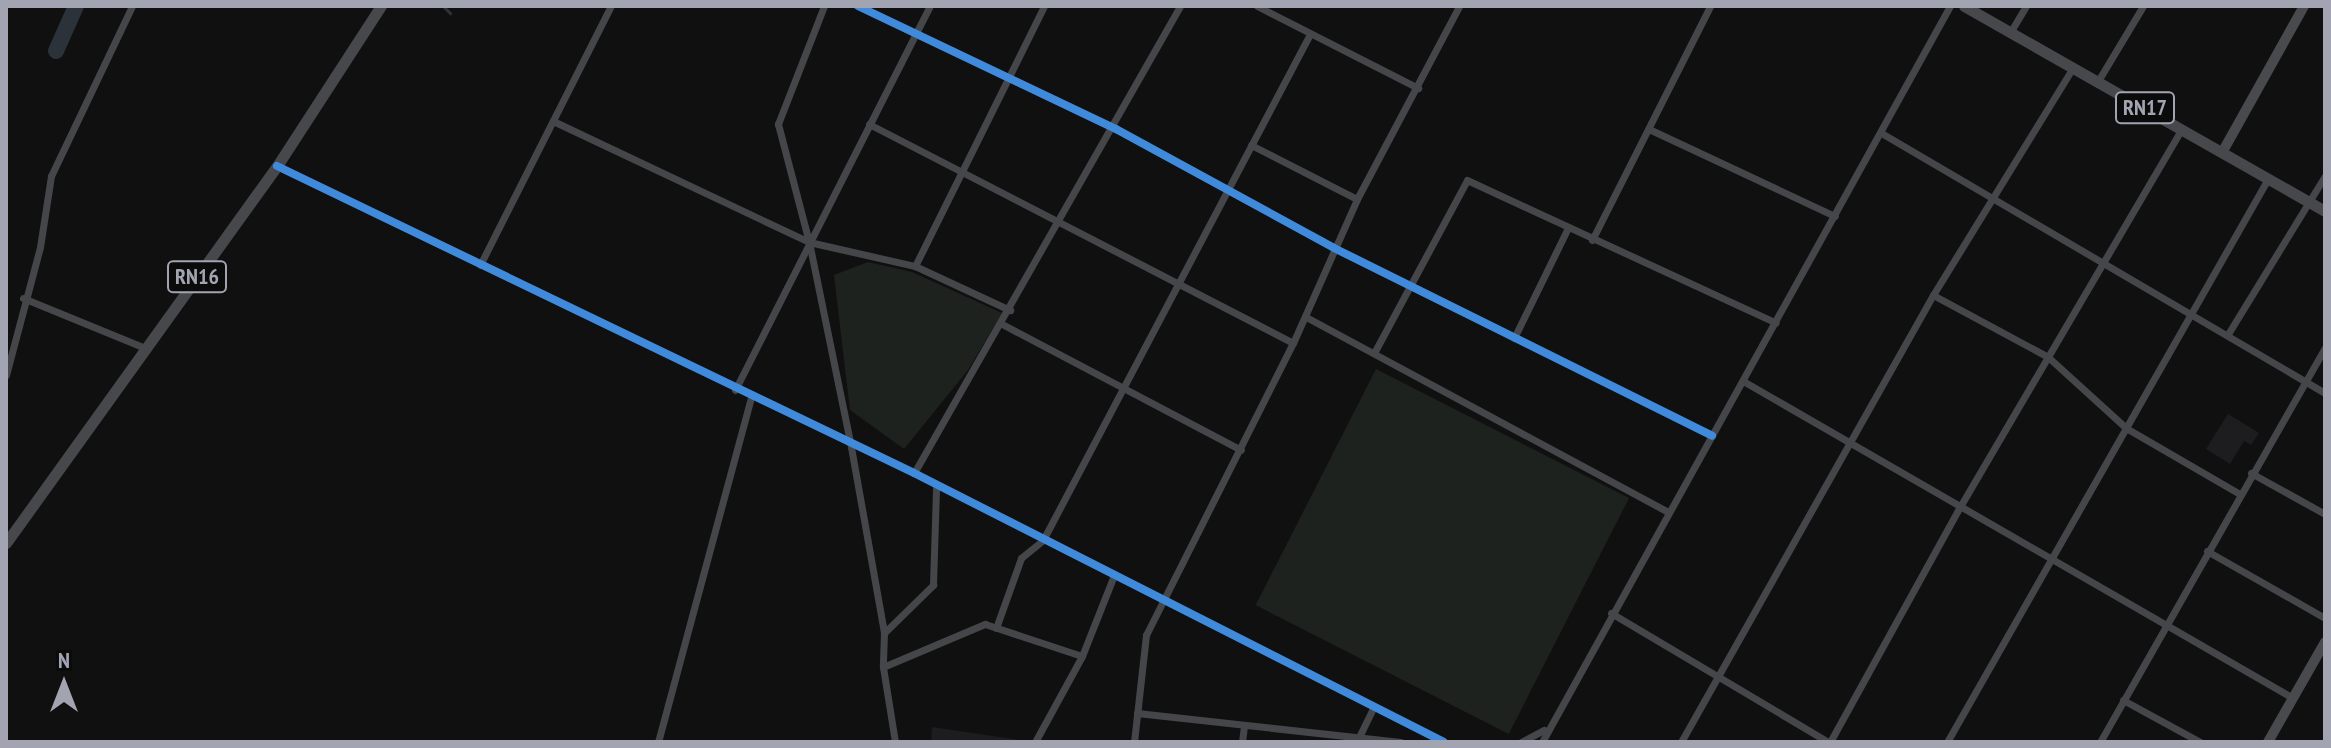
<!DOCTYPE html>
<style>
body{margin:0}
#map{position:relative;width:2331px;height:748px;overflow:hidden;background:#101011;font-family:"PT Sans Narrow",sans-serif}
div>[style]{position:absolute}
.built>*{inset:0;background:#1d1d1f}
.green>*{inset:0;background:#1d221e;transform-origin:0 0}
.stream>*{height:3px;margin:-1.5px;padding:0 1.5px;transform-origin:1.5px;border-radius:1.5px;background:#2b3239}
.river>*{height:16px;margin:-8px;padding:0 8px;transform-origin:8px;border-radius:8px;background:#2b3239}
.street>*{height:7px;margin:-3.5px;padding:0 3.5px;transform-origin:3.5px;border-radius:3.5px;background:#454649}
.secondary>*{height:10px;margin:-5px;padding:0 5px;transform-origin:5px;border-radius:5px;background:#494a4d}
.primary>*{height:11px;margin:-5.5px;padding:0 5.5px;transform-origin:5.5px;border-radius:5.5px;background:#47484b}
.cycleway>*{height:8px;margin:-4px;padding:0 4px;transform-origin:4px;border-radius:4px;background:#408adc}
span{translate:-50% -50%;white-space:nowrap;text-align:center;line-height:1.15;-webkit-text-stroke:6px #0b0b0c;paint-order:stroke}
.shield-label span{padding:2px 6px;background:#0b0b0c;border:2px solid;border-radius:6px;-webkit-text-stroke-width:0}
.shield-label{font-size:22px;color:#a2a5b1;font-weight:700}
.frame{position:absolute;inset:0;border:8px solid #a2a5b1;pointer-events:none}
.north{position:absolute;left:24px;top:644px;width:80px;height:80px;-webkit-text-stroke:6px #0b0b0c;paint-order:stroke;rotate:0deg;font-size:22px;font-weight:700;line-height:32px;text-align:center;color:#a2a5b1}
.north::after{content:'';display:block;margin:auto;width:28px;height:36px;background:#a2a5b1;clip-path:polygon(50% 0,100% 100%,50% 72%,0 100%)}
</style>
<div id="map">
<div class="built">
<i style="clip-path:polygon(2228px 414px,2259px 433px,2251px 445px,2244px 441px,2230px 464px,2206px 449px)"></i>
<i style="clip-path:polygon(932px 727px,1020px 740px,931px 742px)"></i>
</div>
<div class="green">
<i style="clip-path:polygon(868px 262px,912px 272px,1002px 313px,968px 370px,904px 449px,850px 410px,834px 275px)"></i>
<i style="left:1376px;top:369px;width:284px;height:265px;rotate:27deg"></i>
</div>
<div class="stream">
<i style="left:443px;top:6px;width:10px;rotate:45deg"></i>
</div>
<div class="river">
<i style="left:56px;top:51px;width:49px;rotate:-66deg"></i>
</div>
<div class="street">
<i style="left:824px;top:6px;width:127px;rotate:111.3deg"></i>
<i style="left:778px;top:124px;width:122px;rotate:75.3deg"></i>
<i style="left:809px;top:242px;width:209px;rotate:78.4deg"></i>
<i style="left:851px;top:447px;width:189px;rotate:79.9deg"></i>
<i style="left:884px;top:633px;width:34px;rotate:92deg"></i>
<i style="left:883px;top:667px;width:76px;rotate:80.9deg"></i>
<i style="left:858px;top:6px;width:286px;rotate:25.5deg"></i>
<i style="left:1116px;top:129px;width:248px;rotate:28.6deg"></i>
<i style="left:1334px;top:248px;width:422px;rotate:26.4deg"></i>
<i style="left:1257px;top:6px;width:181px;rotate:27deg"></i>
<i style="left:2011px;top:31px;width:29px;rotate:-59deg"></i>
<i style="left:2098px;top:81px;width:87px;rotate:-59deg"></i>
<i style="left:553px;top:121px;width:283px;rotate:25.3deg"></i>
<i style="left:809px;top:242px;width:109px;rotate:12.8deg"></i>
<i style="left:915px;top:266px;width:105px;rotate:24.9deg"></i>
<i style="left:869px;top:124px;width:477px;rotate:27.3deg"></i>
<i style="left:1651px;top:130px;width:203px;rotate:25.1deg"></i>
<i style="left:1883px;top:134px;width:512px;rotate:30.37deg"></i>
<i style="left:1251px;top:145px;width:119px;rotate:27deg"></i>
<i style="left:277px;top:166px;width:707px;rotate:25.73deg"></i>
<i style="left:914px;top:473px;width:594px;rotate:26.91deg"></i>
<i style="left:1592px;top:240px;width:262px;rotate:-63.2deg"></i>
<i style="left:480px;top:265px;width:290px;rotate:-63.2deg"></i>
<i style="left:915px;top:266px;width:290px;rotate:-63.6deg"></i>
<i style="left:1933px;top:295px;width:131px;rotate:28.3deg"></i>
<i style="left:2048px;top:357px;width:105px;rotate:42.3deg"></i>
<i style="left:2126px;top:428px;width:132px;rotate:30.1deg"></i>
<i style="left:23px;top:298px;width:132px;rotate:22.3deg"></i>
<i style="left:1306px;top:317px;width:410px;rotate:28.3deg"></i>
<i style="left:1002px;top:324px;width:270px;rotate:27.8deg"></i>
<i style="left:2228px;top:334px;width:185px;rotate:-58.5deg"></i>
<i style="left:1514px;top:338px;width:123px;rotate:-63.9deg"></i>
<i style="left:1374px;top:353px;width:196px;rotate:-61.7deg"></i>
<i style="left:1467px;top:180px;width:340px;rotate:24.8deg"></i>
<i style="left:6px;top:375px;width:132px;rotate:-75.1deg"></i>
<i style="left:40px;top:247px;width:72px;rotate:-81.2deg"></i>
<i style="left:51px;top:176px;width:188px;rotate:-64.5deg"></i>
<i style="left:1743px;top:381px;width:635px;rotate:29.96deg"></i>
<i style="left:735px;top:390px;width:431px;rotate:-63.1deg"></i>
<i style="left:914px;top:473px;width:537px;rotate:-60.33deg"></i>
<i style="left:2251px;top:473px;width:85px;rotate:29deg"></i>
<i style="left:2207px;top:551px;width:136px;rotate:29.6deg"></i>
<i style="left:1611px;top:613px;width:252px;rotate:30.7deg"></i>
<i style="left:996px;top:628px;width:74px;rotate:-70.3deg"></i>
<i style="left:1021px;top:558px;width:28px;rotate:-39deg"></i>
<i style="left:1043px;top:540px;width:572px;rotate:-62.18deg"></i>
<i style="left:884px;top:633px;width:69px;rotate:-44.4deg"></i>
<i style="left:933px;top:585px;width:97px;rotate:-88.2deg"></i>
<i style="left:883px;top:667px;width:111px;rotate:-22.9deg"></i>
<i style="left:985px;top:624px;width:102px;rotate:18.3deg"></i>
<i style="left:2123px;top:700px;width:88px;rotate:28.6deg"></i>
<i style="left:1137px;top:713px;width:265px;rotate:6.3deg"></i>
<i style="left:1359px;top:737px;width:32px;rotate:-64deg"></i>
<i style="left:658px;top:742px;width:356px;rotate:-74.9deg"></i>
<i style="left:1035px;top:742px;width:98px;rotate:-61.3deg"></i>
<i style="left:1082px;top:656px;width:87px;rotate:-68.4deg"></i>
<i style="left:1134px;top:742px;width:108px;rotate:-83.6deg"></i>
<i style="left:1146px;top:635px;width:327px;rotate:-63.3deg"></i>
<i style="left:1293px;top:343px;width:158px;rotate:-66deg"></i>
<i style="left:1357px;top:199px;width:218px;rotate:-62.1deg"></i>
<i style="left:1242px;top:742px;width:17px;rotate:-83deg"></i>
<i style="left:1521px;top:742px;width:26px;rotate:-28deg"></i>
<i style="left:1542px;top:742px;width:842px;rotate:-61deg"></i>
<i style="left:1681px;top:742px;width:513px;rotate:-60.59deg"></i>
<i style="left:1933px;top:295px;width:268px;rotate:-58.4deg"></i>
<i style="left:1830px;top:742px;width:271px;rotate:-61.1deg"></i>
<i style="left:1961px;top:505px;width:436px;rotate:-59.6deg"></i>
<i style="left:1947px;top:742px;width:650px;rotate:-60.32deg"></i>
<i style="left:2100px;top:742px;width:454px;rotate:-60.3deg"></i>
</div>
<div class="secondary">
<i style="left:2223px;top:151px;width:166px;rotate:-60.8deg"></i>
<i style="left:2268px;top:742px;width:115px;rotate:-60.3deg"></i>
</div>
<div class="primary">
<i style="left:1964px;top:6px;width:415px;rotate:29.6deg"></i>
<i style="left:6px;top:543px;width:464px;rotate:-54.3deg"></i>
<i style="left:277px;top:166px;width:191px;rotate:-57deg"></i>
</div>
<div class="cycleway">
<i style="left:858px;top:6px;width:286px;rotate:25.5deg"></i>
<i style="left:1116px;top:129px;width:248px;rotate:28.6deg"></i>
<i style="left:1334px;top:248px;width:422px;rotate:26.4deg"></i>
<i style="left:277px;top:166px;width:707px;rotate:25.73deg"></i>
<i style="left:914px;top:473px;width:594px;rotate:26.91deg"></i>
</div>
<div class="shield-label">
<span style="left:2145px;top:108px">RN17</span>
<span style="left:197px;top:277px">RN16</span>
</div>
<div class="frame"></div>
<div class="north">N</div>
</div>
